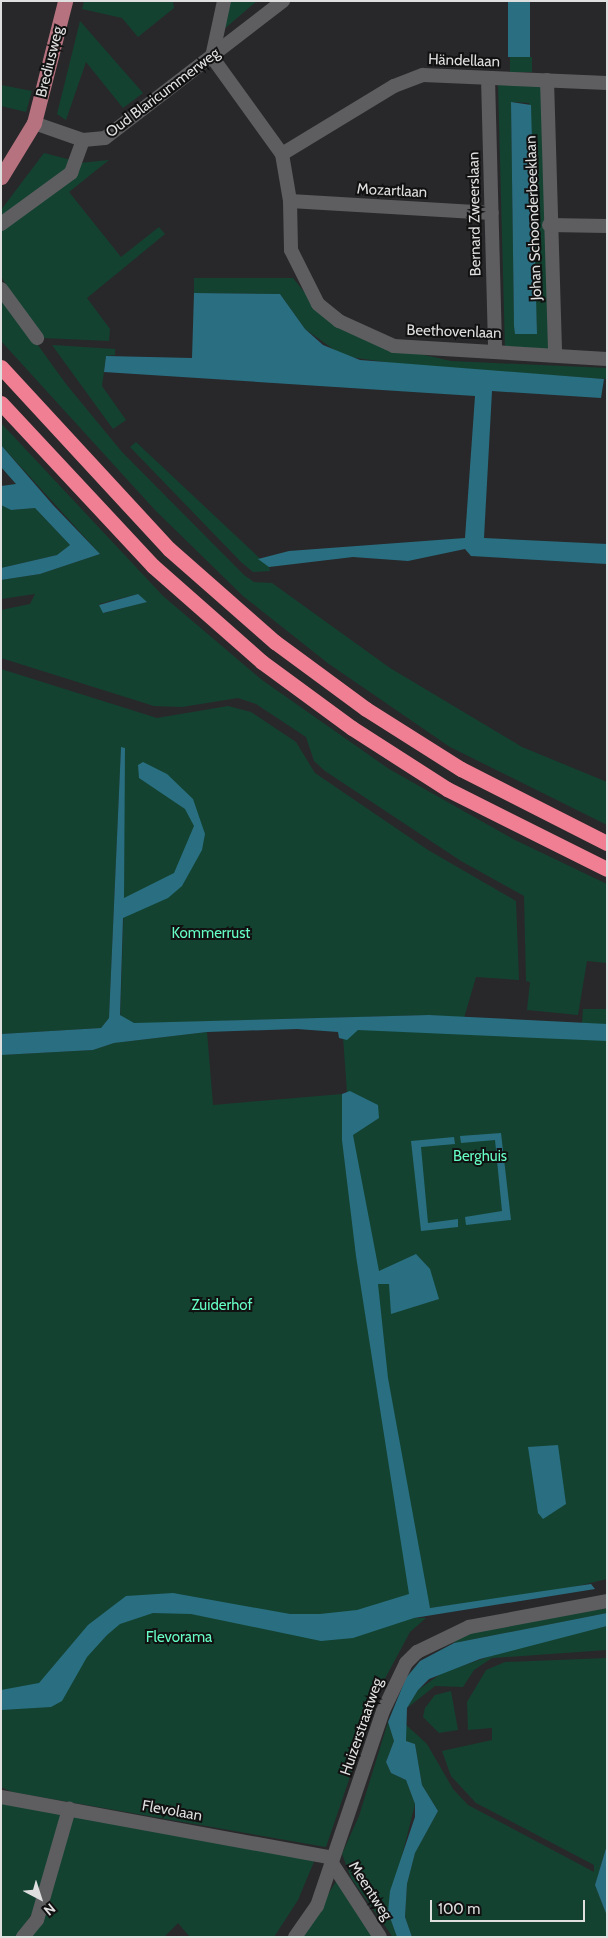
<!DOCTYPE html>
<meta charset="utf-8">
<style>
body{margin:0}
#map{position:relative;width:608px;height:1938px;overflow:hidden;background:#28282a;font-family:Cabin,sans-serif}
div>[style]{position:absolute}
.green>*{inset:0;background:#144231;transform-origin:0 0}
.water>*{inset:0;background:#296f81;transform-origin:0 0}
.minor>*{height:14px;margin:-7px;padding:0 7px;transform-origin:7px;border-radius:7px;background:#5e5e61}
.major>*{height:15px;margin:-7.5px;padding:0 7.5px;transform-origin:7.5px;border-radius:7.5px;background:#b6727f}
.highway>*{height:15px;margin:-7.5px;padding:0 7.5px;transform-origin:7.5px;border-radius:7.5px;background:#f17f93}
span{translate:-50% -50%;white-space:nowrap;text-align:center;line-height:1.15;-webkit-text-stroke:4px #111112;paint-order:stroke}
.street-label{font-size:15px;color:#dfdfe0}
.park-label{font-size:15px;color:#65fdc3}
.frame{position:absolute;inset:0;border:2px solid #dfdfe0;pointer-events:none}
.north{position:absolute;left:15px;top:1873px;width:50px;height:50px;-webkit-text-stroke:4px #111112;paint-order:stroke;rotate:140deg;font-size:14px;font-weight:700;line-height:20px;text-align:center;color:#dfdfe0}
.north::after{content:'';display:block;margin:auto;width:18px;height:22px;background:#dfdfe0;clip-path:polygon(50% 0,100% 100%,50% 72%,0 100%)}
.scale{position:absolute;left:430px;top:1900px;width:155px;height:22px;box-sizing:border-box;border:2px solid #dfdfe0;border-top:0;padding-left:6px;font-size:15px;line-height:18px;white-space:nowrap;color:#dfdfe0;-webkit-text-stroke:4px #111112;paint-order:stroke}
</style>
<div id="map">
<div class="green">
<i style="clip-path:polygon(84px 1px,173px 1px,174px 8px,138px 37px,122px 18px,82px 9px)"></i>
<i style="clip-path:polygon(230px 1px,257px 1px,223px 30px)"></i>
<i style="clip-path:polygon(80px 21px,143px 93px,123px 108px,86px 62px,66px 120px,57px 114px)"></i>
<i style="left:510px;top:57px;width:22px;height:15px"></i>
<i style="clip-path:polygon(1px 85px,32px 91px,26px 112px,1px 106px)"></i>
<i style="clip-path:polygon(evenodd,498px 85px,542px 86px,549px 349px,505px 349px,498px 85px,511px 102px,529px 103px,537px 334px,516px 334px,514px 326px,511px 102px)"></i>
<i style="clip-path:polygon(44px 153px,71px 160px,68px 169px,1px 218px,1px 210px)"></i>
<i style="clip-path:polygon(109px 160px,69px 192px,121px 257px,159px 227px,165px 234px,87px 298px,110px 329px,109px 341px,43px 338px,1px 277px,1px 230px,80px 163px)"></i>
<i style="clip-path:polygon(194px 278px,293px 278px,314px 304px,380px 345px,451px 361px,607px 368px,607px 379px,413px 366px,343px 356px,305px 329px,280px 294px,194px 293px)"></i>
<i style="clip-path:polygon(1px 294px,66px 384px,122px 452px,244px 575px,254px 582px,272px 583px,390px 668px,522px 747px,607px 782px,607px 825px,450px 747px,329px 664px,243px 596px,155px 510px,1px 341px)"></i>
<i style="clip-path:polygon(52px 345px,115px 349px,115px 355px,106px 356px,102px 386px,126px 420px,113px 429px)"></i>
<i style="clip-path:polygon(evenodd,1px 423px,163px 596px,262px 680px,389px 769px,515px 840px,607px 884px,607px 963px,587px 961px,578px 1015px,527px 1010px,530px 982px,526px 981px,524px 896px,461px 861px,325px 771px,314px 761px,306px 737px,256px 704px,238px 698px,182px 707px,154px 706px,1px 658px,1px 610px,30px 604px,35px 594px,1px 599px,1px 580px,40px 574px,100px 554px,1px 445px,1px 423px,138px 594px,146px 602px,104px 613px,99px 604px,138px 594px)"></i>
<i style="clip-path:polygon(136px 442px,269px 567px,270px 571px,253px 572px,241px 562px,130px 447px)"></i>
<i style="clip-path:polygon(1px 505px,11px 510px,35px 508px,70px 545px,57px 555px,1px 568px)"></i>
<i style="clip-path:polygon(1px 669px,157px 718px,228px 706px,251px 712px,296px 742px,315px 773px,428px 850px,516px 901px,519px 980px,476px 977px,464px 1018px,429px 1015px,120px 1024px,124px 898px,121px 748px,109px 1018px,101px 1028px,1px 1034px)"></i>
<i style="clip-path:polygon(583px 1009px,607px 1009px,607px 1025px,582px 1023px)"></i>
<i style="clip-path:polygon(342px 1023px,607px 1034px,607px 1579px,553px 1592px,430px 1608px,427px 1599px,411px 1618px,426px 1618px,410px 1632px,381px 1686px,326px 1847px,12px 1792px,1px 1787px,1px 1055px,93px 1050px,114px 1043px,207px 1032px,213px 1105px,342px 1094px,344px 1149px,351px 1148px)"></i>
<i style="clip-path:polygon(607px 1608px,607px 1613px,454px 1643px,453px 1638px,487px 1628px)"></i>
<i style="clip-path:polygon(607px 1626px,607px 1650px,492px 1658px,474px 1670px,463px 1687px,435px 1686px,407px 1708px,418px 1690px,442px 1673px,511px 1649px)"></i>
<i style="clip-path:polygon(607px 1658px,607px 1845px,595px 1885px,607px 1916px,607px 1937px,412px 1937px,405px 1917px,407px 1884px,415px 1853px,438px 1811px,422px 1785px,415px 1744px,406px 1741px,404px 1723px,427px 1744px,453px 1789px,468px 1805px,594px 1872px,594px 1865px,476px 1803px,451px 1776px,442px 1751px,492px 1740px,492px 1728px,468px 1730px,467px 1702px,486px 1670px,505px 1662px)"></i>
<i style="clip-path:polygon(451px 1691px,458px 1730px,439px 1733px,423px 1717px,425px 1708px,435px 1695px)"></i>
<i style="clip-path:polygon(388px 1722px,394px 1741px,386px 1762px,391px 1773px,406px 1780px,415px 1804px,388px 1912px,397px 1937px,392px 1936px,351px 1878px,342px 1854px,359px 1816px)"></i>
<i style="clip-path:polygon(1px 1803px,62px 1815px,34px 1910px,18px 1937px,1px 1937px)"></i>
<i style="clip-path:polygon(74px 1816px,315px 1859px,298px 1900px,274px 1937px,190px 1937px,178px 1923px,164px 1937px,31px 1937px)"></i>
<i style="clip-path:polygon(337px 1880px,376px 1937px,301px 1937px)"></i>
</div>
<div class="water">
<i style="left:508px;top:1px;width:22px;height:56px"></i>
<i style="clip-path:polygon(511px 102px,531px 105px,537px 334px,515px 334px,514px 326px)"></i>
<i style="clip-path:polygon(194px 293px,280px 294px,305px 329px,323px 345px,360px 360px,604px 379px,601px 398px,492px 391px,484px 538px,607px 544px,607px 564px,471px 556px,465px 549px,408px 561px,353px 557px,269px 567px,258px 559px,289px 551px,465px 538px,475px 396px,104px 372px,106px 356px,192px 358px)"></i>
<i style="clip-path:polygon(1px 445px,53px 505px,100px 554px,40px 574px,1px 580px,1px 568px,57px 555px,70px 545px,35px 508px,11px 510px,1px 505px,1px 486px,16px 484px,1px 467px)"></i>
<i style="clip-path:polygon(138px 594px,147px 602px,103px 613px,99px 605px)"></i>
<i style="clip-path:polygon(121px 747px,125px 748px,124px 898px,174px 873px,194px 826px,185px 809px,139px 778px,138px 765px,143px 762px,167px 774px,193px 799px,205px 834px,202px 850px,182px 886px,168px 898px,123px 918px,120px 1015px,134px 1023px,429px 1015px,607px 1024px,607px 1041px,358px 1030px,347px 1040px,339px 1038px,338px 1032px,297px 1029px,207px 1032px,114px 1043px,93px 1050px,1px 1055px,1px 1034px,101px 1028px,109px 1018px)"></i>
<i style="clip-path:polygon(350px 1091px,378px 1105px,379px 1118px,353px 1135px,379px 1271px,416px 1254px,430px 1269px,439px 1299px,391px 1314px,389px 1284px,378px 1284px,388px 1378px,430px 1608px,591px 1584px,595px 1589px,414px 1618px,353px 1638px,321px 1641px,191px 1614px,153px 1613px,120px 1624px,107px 1635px,87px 1657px,62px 1701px,51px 1707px,1px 1710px,1px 1690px,39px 1683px,88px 1625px,126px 1596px,173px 1593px,290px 1614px,320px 1614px,357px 1610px,409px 1594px,356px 1256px,342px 1140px,342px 1094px)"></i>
<i style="clip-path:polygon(501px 1133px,511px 1220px,466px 1225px,465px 1217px,502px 1211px,495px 1140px,461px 1143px,460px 1136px)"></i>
<i style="clip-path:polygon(454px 1137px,455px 1144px,421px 1147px,428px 1223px,458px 1219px,458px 1227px,421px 1231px,411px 1141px)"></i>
<i style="clip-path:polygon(558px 1445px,566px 1504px,543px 1519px,538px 1513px,528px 1447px)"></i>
<i style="clip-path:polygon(607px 1613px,607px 1626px,480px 1659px,429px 1679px,418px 1690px,407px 1708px,406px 1741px,415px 1744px,422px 1785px,438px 1811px,415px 1853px,407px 1884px,405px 1917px,412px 1937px,397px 1937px,388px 1912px,390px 1891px,415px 1817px,415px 1804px,406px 1780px,391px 1773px,386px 1762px,394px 1741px,388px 1722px,406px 1678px,420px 1661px,454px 1643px)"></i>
<i style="clip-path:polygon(607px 1845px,607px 1916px,595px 1885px)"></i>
</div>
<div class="minor">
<i style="left:224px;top:1px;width:57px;rotate:102.1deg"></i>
<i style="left:212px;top:57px;width:120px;rotate:54.2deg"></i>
<i style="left:282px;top:154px;width:48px;rotate:80.3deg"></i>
<i style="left:290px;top:201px;width:49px;rotate:88.8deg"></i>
<i style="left:291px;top:250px;width:60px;rotate:63.4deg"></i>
<i style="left:318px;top:304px;width:27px;rotate:39deg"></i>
<i style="left:339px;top:321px;width:60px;rotate:24.4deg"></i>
<i style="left:394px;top:346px;width:213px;rotate:3.5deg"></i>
<i style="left:488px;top:78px;width:271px;rotate:88.5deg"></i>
<i style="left:547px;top:80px;width:275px;rotate:88.3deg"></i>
<i style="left:34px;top:123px;width:52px;rotate:19.1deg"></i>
<i style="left:83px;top:140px;width:22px;rotate:-5deg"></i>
<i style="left:105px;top:138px;width:225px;rotate:-37.6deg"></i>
<i style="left:282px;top:154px;width:131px;rotate:-31.3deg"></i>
<i style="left:394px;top:86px;width:31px;rotate:-21deg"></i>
<i style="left:423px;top:75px;width:184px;rotate:2.5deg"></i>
<i style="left:290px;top:201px;width:202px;rotate:3.4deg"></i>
<i style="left:1px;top:224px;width:87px;rotate:-36.1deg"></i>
<i style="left:71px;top:173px;width:35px;rotate:-70deg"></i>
<i style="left:549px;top:225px;width:58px;rotate:1deg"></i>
<i style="left:1px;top:289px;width:61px;rotate:53.7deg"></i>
<i style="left:1px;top:1797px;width:332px;rotate:10.4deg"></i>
<i style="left:328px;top:1857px;width:95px;rotate:57deg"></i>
<i style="left:23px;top:1937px;width:22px;rotate:-51deg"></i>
<i style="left:37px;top:1920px;width:116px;rotate:-73.9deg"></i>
<i style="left:295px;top:1937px;width:38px;rotate:-55deg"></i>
<i style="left:317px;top:1906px;width:206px;rotate:-71.3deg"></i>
<i style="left:383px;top:1711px;width:53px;rotate:-64.4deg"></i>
<i style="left:406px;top:1663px;width:16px;rotate:-45deg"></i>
<i style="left:417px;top:1652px;width:58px;rotate:-25.7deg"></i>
<i style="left:469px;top:1627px;width:140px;rotate:-10.7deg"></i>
</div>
<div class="major">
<i style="left:1px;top:177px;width:63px;rotate:-58.6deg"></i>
<i style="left:34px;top:123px;width:126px;rotate:-75.7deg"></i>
</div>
<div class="highway">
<i style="left:1px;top:367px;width:248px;rotate:47.3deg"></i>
<i style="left:169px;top:549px;width:141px;rotate:41.3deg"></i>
<i style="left:275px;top:642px;width:113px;rotate:36.4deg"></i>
<i style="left:366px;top:709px;width:112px;rotate:32.3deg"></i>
<i style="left:461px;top:769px;width:164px;rotate:26.9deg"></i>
<i style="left:1px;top:403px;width:223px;rotate:47deg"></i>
<i style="left:153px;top:566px;width:145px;rotate:41.4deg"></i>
<i style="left:262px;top:662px;width:112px;rotate:36.3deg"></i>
<i style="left:352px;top:728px;width:113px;rotate:32.7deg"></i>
<i style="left:447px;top:789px;width:179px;rotate:26.6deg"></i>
</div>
<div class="street-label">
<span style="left:464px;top:61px;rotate:2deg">Händellaan</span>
<span style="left:50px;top:62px;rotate:-76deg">Brediusweg</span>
<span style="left:163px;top:93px;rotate:-37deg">Oud Blaricummerweg</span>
<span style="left:392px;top:191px;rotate:3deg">Mozartlaan</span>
<span style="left:475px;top:214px;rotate:-91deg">Bernard Zweerslaan</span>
<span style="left:534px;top:218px;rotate:-92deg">Johan Schoonderbeeklaan</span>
<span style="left:454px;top:332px;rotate:2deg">Beethovenlaan</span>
<span style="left:362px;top:1727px;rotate:-71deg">Huizerstraatweg</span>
<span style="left:172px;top:1811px;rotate:10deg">Flevolaan</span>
<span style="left:370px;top:1891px;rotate:57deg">Meentweg</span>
</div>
<div class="park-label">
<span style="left:211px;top:934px">Kommerrust</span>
<span style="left:480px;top:1157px">Berghuis</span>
<span style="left:222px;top:1306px">Zuiderhof</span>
<span style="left:179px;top:1638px">Flevorama</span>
</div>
<div class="frame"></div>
<div class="north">N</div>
<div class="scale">100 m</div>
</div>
